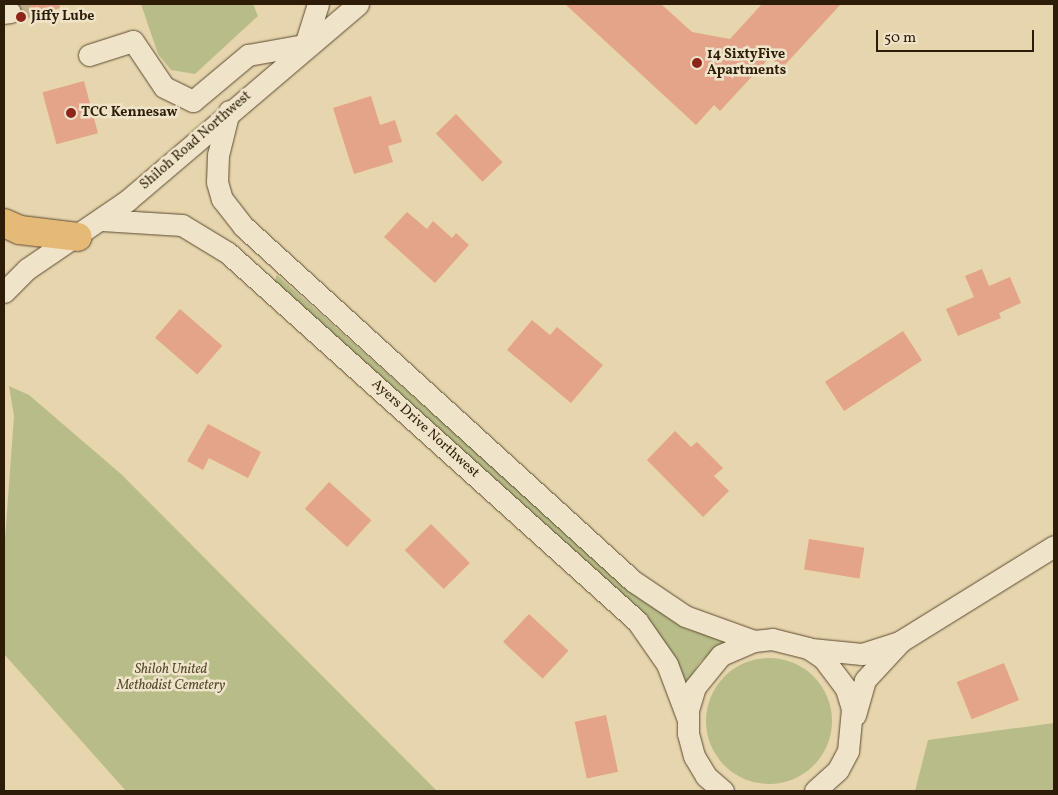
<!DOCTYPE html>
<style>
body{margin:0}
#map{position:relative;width:1058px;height:795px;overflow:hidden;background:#e7d5ad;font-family:Vollkorn,serif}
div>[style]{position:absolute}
.green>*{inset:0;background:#b8bc88}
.round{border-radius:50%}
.building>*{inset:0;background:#e3a48a;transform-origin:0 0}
.minor-tunnel>*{height:21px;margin-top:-10.5px;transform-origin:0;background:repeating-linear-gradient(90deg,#c2b08c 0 21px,transparent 0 32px)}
.roads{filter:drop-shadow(0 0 1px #5c4b31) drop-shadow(0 0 1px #5c4b31)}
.minor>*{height:21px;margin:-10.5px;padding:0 10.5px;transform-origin:10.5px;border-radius:10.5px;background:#efe4ca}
.major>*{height:28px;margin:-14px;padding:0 14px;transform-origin:14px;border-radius:14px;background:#e4ba76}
.dots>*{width:14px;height:14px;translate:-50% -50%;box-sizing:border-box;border:2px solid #efe4ca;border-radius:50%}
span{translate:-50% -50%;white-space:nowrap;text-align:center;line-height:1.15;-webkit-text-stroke:5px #efe4ca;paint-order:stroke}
.poi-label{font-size:14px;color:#2d1d08;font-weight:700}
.left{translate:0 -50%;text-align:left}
.street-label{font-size:14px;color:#2d1d08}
.park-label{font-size:14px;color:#574d2e;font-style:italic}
.frame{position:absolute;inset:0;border:5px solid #2d1d08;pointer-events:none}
.scale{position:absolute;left:876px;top:30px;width:158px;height:22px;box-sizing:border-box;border:2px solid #2d1d08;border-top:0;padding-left:6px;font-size:15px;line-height:18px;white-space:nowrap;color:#2d1d08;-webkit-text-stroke:4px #efe4ca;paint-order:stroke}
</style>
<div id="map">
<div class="green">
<i style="clip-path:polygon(141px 4px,253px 4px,258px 16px,195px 74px,171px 70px,158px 54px)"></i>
<i style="clip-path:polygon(277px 275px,639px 598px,687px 629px,727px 640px,700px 662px,683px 689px,680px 676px,274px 282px)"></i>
<i style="clip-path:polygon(9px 386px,29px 395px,121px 474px,437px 791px,126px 791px,4px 654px,4px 553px,14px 416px)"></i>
<i class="round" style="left:706px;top:658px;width:126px;height:126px"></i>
<i style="clip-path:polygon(1054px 723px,1054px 791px,915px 791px,928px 740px)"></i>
</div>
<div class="building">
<i style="clip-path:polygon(19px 4px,59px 4px,60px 8px,19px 20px,22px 10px)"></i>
<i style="clip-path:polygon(565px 4px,661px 4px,692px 32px,730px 39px,762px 4px,841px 4px,782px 68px,770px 57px,720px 111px,714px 105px,696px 125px)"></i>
<i style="left:84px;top:81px;width:54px;height:43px;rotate:75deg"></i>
<i style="clip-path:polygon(371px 96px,380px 125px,395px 120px,402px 142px,388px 146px,393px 162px,354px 174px,333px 108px)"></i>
<i style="left:456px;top:114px;width:67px;height:28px;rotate:46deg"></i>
<i style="clip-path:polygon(407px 212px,427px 229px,433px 221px,452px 238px,456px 233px,469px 245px,435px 283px,384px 237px)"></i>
<i style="clip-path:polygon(982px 269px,989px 286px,1010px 277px,1021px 303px,999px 313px,1001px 318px,958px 336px,946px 309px,974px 297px,965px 276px)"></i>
<i style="left:180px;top:309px;width:56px;height:38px;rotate:41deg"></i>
<i style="clip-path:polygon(532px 320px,550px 335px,557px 327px,603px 365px,571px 403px,507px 350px)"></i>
<i style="left:903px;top:331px;width:35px;height:93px;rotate:57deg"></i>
<i style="clip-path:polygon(208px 424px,261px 452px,248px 478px,209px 458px,203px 470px,187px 461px)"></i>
<i style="clip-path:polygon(675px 431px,691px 447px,697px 442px,723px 468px,714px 476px,729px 491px,703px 517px,647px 460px)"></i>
<i style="left:329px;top:482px;width:57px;height:36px;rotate:42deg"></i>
<i style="left:431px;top:524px;width:55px;height:37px;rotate:45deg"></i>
<i style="left:809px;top:539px;width:56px;height:31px;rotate:9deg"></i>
<i style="left:529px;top:614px;width:54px;height:38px;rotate:43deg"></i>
<i style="left:1004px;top:663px;width:40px;height:51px;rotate:68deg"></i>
<i style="left:606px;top:715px;width:58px;height:32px;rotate:78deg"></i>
</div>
<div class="minor-tunnel">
<i style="left:10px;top:12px;width:29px;rotate:-16deg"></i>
</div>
<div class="roads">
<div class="minor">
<i style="left:4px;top:13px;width:6px;rotate:-9deg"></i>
<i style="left:89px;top:55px;width:46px;rotate:-17.7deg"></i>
<i style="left:133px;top:41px;width:55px;rotate:56deg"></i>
<i style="left:164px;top:87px;width:32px;rotate:26deg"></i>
<i style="left:193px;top:101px;width:72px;rotate:-39.9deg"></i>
<i style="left:248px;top:55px;width:58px;rotate:-10deg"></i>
<i style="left:305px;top:45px;width:43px;rotate:-72.4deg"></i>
<i style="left:229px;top:111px;width:45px;rotate:104deg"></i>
<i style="left:218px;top:155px;width:27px;rotate:92deg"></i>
<i style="left:217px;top:182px;width:18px;rotate:74deg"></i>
<i style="left:222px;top:199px;width:36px;rotate:52deg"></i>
<i style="left:244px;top:227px;width:526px;rotate:42.3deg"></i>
<i style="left:633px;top:581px;width:63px;rotate:33.9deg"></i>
<i style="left:685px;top:616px;width:73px;rotate:19.9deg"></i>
<i style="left:102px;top:220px;width:80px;rotate:3.6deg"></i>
<i style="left:182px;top:225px;width:54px;rotate:31.3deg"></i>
<i style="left:228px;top:253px;width:550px;rotate:41.98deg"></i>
<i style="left:637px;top:621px;width:52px;rotate:55.1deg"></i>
<i style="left:667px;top:664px;width:60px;rotate:69.4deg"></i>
<i style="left:4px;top:292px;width:33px;rotate:-45deg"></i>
<i style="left:27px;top:269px;width:122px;rotate:-34.3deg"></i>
<i style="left:128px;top:200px;width:302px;rotate:-40.4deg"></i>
<i style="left:811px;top:649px;width:51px;rotate:5.6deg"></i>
<i style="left:862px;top:654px;width:36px;rotate:-18deg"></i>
<i style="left:855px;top:715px;width:36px;rotate:-74deg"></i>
<i style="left:865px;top:680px;width:53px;rotate:-47.3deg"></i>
<i style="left:901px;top:641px;width:180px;rotate:-31.8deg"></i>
<i style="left:723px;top:791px;width:23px;rotate:-139deg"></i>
<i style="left:706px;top:776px;width:23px;rotate:-121deg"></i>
<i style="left:694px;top:756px;width:24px;rotate:-105deg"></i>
<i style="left:688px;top:733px;width:23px;rotate:-90deg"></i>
<i style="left:688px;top:710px;width:24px;rotate:-73deg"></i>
<i style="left:695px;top:687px;width:41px;rotate:-50.9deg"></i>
<i style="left:721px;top:655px;width:36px;rotate:-23deg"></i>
<i style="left:754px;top:641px;width:18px;rotate:-6deg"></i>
<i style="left:772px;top:639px;width:37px;rotate:14deg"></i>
<i style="left:808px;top:648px;width:18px;rotate:34deg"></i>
<i style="left:823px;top:658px;width:39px;rotate:53deg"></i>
<i style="left:846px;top:689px;width:21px;rotate:73deg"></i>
<i style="left:852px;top:709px;width:42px;rotate:95.4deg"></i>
<i style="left:848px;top:751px;width:21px;rotate:118deg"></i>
<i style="left:838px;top:770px;width:31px;rotate:138deg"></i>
</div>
<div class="major">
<i style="left:4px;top:223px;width:17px;rotate:24deg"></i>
<i style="left:20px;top:230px;width:58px;rotate:6.9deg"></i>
</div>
</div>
<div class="dots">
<i style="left:21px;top:17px;background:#8f2418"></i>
<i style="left:697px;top:63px;background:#8f2418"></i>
<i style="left:71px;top:113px;background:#8f2418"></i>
</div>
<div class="poi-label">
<span class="left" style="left:31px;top:17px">Jiffy Lube</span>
<span class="left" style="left:707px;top:63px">14 SixtyFive<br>Apartments</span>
<span class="left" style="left:81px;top:113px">TCC Kennesaw</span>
</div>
<div class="street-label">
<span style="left:196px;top:141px;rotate:-41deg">Shiloh Road Northwest</span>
<span style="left:425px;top:429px;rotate:42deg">Ayers Drive Northwest</span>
</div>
<div class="park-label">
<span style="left:171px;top:678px">Shiloh United<br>Methodist Cemetery</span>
</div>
<div class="frame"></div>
<div class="scale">50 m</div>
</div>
